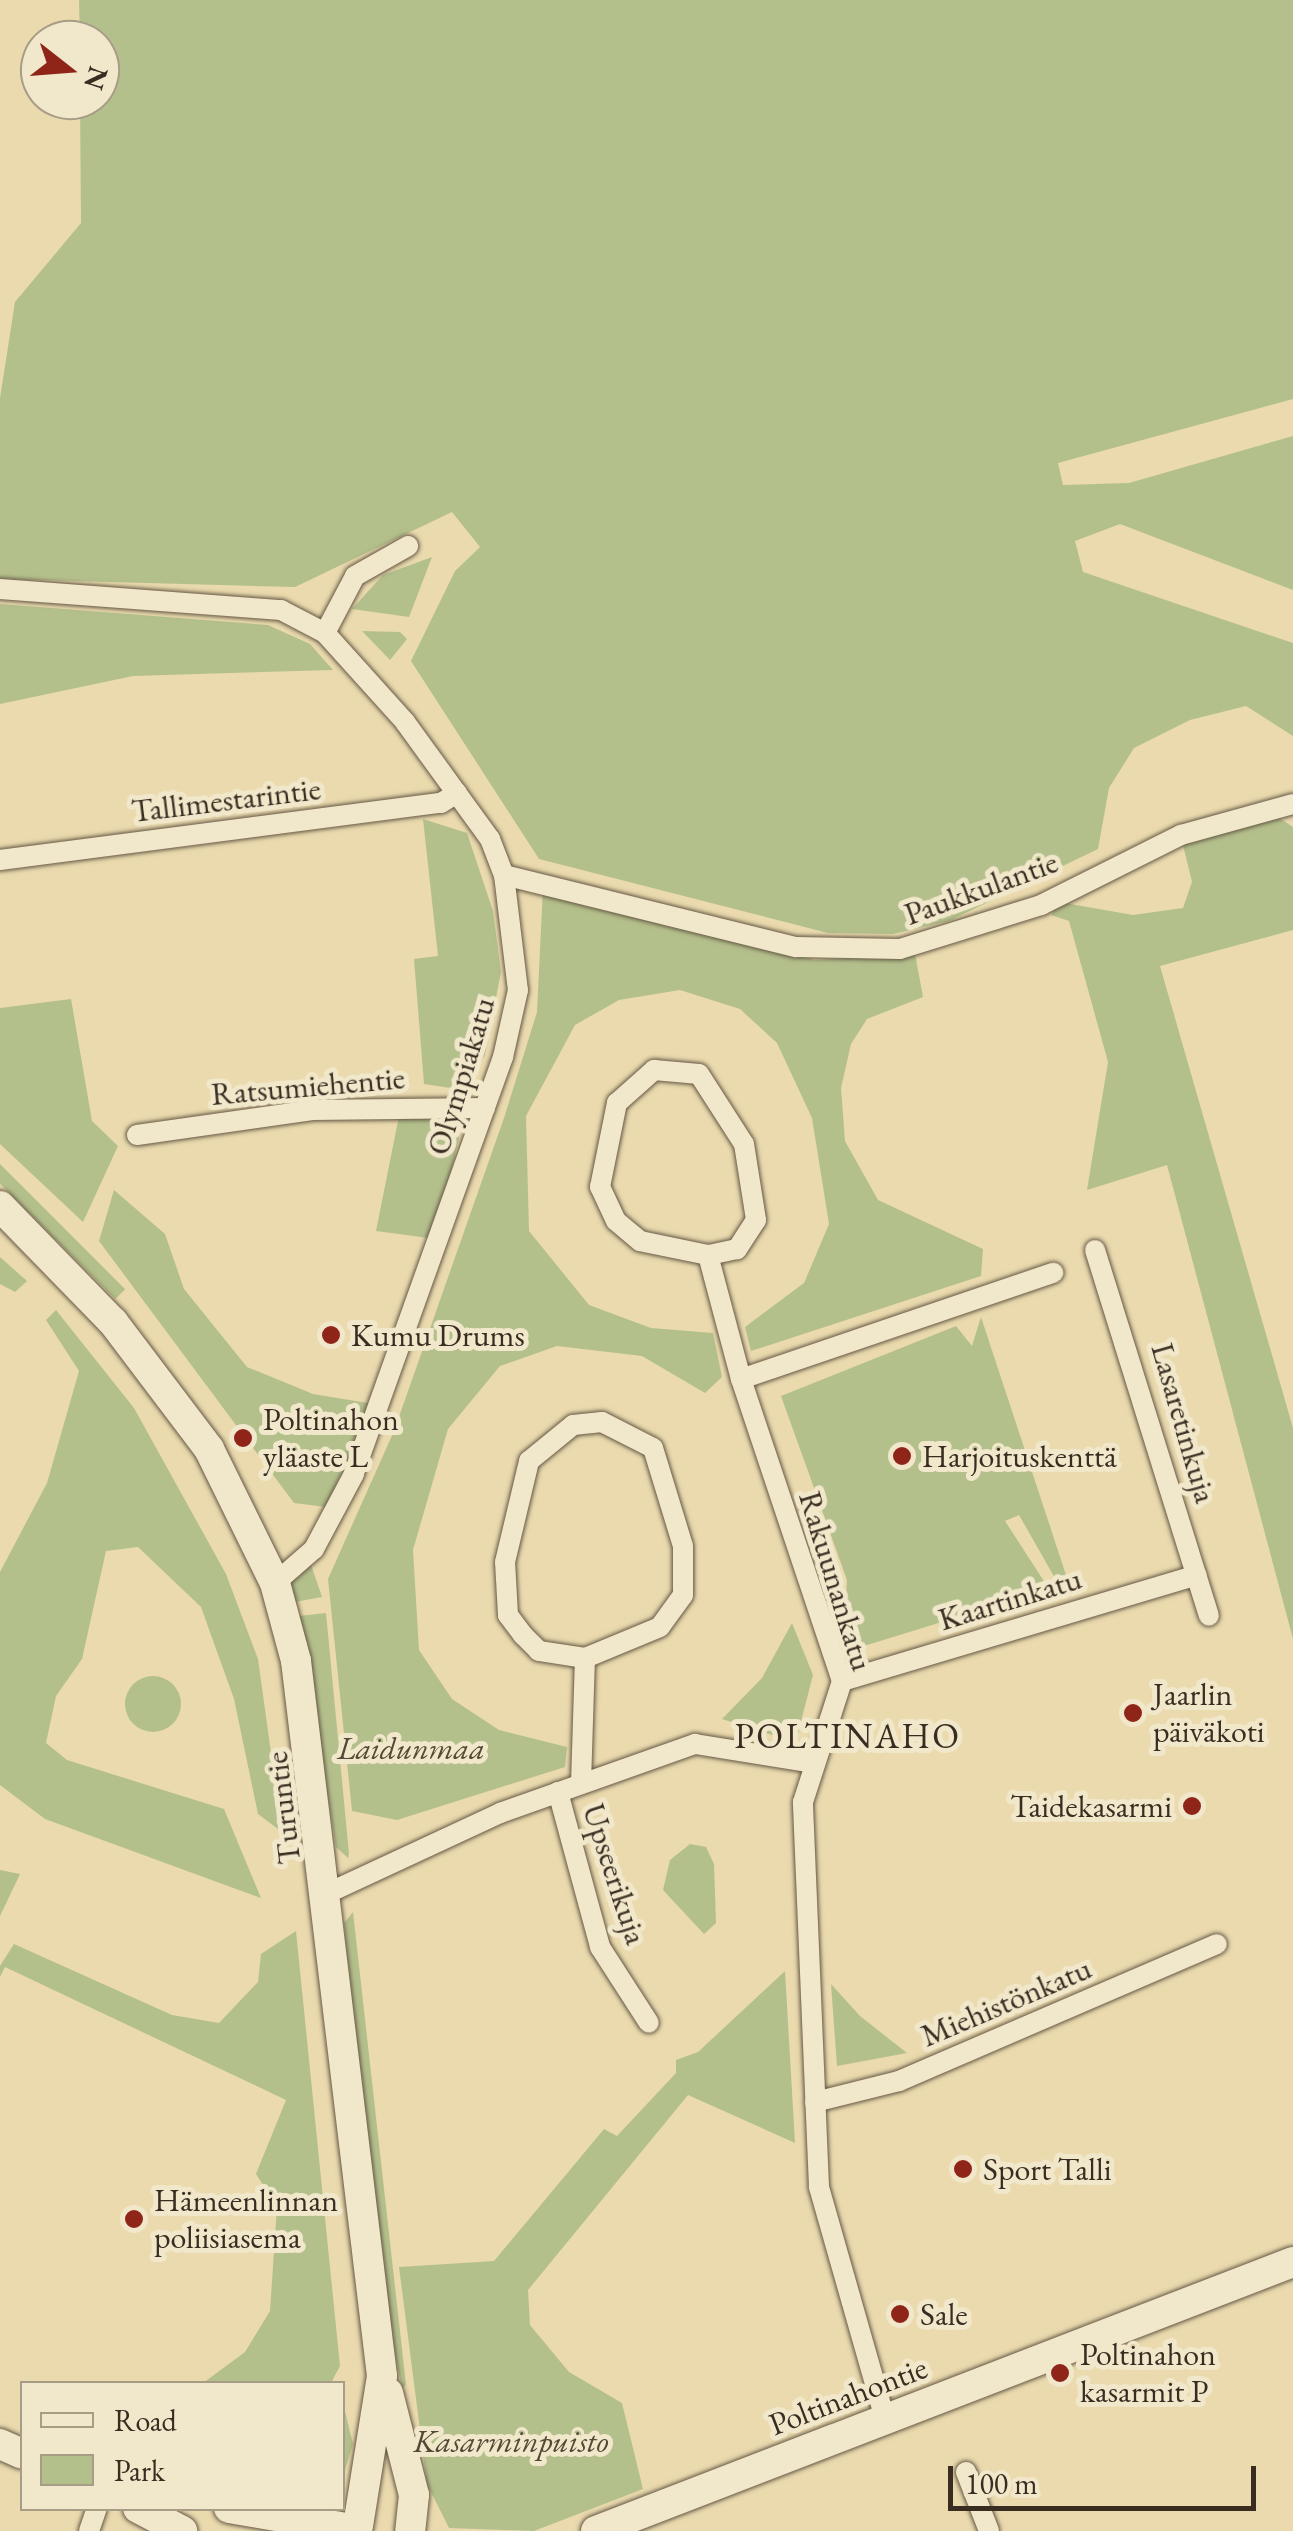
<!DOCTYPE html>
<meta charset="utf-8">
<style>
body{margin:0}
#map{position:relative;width:1293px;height:2531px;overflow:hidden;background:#eadaae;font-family:"EB Garamond",serif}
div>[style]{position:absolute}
.green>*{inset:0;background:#b4c08c;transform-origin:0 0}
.round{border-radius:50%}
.roads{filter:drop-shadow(0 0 2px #655845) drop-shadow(0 0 2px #655845)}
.street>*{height:20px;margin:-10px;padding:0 10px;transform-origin:10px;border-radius:10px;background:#f1e7ca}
.secondary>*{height:30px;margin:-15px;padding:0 15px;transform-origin:15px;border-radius:15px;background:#f1e7ca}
.dots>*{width:28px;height:28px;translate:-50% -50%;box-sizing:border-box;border:5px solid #f1e7ca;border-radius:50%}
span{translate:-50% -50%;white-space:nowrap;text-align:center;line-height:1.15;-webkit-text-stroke:10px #f1e7ca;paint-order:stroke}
.street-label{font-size:32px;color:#392d22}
.poi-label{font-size:32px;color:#392d22}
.left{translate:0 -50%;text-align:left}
.right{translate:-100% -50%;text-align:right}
.park-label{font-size:32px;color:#524a37;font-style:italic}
.neighbourhood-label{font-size:35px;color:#392d22;letter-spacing:2.5px}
.legend{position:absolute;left:20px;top:2381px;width:325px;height:130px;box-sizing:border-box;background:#f1e7ca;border:2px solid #a79d87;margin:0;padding:12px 18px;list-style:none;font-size:30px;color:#392d22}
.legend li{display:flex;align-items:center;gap:20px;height:50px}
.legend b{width:50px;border:2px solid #a79d87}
.north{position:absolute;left:20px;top:20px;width:100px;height:100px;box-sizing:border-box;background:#f1e7ca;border:2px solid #a79d87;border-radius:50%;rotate:107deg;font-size:28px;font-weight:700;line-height:40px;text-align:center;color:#392d22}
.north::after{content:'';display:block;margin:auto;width:35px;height:45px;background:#8f2418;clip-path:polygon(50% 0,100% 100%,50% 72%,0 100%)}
.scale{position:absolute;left:948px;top:2466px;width:308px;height:45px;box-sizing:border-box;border:5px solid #392d22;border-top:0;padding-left:12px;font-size:30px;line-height:35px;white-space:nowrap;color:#392d22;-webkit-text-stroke:8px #f1e7ca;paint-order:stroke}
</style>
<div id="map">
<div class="green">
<i style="clip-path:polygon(79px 0,1293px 0,1293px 399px,1058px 463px,1063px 485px,1129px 483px,1293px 436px,1293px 590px,1120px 524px,1075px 541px,1083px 572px,1293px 643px,1293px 736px,1246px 706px,1190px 720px,1134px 748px,1109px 788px,1098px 849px,949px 921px,893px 934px,828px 933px,539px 859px,411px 661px,455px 571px,480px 547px,452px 512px,295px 587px,0 579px,0 398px,15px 302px,81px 223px,80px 100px,100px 100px,100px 40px,80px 40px)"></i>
<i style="clip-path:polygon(432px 557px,409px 617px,352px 609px,383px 575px)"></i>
<i style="clip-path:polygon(0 604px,268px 625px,310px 644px,333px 670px,133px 676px,0 704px)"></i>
<i style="clip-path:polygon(362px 631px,400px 632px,407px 639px,390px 660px)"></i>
<i style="clip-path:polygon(1278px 817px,1293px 827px,1293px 930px,1160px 966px,1293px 1428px,1293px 1639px,1167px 1165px,1087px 1190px,1108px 1062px,1069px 921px,1051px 915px,1059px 902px,1133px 915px,1183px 908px,1192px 882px,1183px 845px)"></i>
<i style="clip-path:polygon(423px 819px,467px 833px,493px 911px,501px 972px,485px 1055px,464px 1090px,424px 1084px,414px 959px,438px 956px)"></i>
<i style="clip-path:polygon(543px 887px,815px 960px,915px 954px,923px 997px,867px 1019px,851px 1044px,841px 1088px,845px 1141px,878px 1200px,983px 1249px,981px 1276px,751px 1351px,745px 1327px,804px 1283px,829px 1224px,812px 1118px,777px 1043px,740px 1009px,680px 990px,619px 1000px,575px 1025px,526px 1116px,529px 1231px,589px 1305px,651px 1328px,713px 1333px,722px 1377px,705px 1393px,642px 1356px,557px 1346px,500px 1366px,448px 1429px,413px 1550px,419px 1650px,452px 1699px,499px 1730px,567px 1747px,565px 1767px,397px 1820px,352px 1811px,328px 1579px,394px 1431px,504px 1118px,537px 1012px)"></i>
<i style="clip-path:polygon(71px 999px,92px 1121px,118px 1146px,83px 1222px,0 1144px,0 1008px)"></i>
<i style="clip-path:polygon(446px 1114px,459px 1137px,436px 1239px,376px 1231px,399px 1116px)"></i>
<i style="left:0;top:1164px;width:177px;height:14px;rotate:45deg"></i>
<i style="clip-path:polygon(114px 1190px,165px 1234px,184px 1289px,247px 1367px,313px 1394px,374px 1404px,326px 1507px,294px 1503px,99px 1241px)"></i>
<i style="clip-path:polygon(0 1257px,27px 1281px,15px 1292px,0 1284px)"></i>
<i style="clip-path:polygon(56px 1310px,134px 1408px,226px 1574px,258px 1659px,282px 1832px,258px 1814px,234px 1699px,201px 1607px,138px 1547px,106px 1551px,82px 1659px,56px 1696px,46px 1743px,67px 1760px,224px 1809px,261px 1898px,45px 1819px,0 1785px,0 1572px,47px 1483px,79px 1371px,46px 1320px)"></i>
<i style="clip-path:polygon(981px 1317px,1068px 1581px,1056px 1580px,1019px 1515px,1005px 1521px,1049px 1589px,864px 1646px,844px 1628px,847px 1580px,781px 1396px,956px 1326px,972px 1346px)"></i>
<i style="clip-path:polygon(309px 1559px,322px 1597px,295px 1602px,291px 1583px)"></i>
<i style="clip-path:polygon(326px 1613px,349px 1854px,348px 1858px,336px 1847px,299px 1616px)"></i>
<i style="clip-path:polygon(792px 1623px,813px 1675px,798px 1733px,785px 1739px,722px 1719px,762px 1678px)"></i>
<i class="round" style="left:125px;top:1676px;width:56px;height:56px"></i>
<i style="clip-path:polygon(690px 1844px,706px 1847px,714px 1864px,716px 1923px,704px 1934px,663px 1890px,670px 1860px)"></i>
<i style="clip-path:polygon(0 1870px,20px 1874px,0 1916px)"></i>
<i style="clip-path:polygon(353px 1912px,406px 2385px,402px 2388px,383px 2297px,344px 1923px)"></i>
<i style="clip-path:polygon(296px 1931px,340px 2366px,331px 2383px,203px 2383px,245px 2352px,270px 2311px,277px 2207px,256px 2174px,286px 2100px,5px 1967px,0 1977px,0 1966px,14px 1944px,172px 2015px,219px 2023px,258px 1982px,261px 1954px)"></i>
<i style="clip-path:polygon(785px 1971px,795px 2143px,688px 2095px,528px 2290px,530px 2325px,569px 2372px,622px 2403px,643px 2489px,534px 2531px,449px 2528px,427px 2484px,399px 2267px,494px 2261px,604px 2129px,617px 2136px,676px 2073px,676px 2060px,698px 2052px)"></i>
<i style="clip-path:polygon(831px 1984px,860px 2016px,907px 2053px,837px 2066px)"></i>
<i style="clip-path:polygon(343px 2403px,353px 2444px,343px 2477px,342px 2403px)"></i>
</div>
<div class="roads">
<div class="street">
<i style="left:0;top:589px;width:282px;rotate:4.3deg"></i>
<i style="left:281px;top:610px;width:50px;rotate:27.6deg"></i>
<i style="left:325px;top:633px;width:120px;rotate:48deg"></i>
<i style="left:405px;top:722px;width:145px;rotate:54deg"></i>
<i style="left:490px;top:839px;width:39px;rotate:69deg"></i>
<i style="left:504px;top:875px;width:116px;rotate:83.1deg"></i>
<i style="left:518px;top:990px;width:69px;rotate:102.6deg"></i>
<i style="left:503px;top:1057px;width:443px;rotate:109.7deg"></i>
<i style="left:354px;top:1474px;width:85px;rotate:118.1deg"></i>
<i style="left:314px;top:1549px;width:52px;rotate:138.9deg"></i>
<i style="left:325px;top:633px;width:64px;rotate:-62.2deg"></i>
<i style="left:355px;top:576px;width:61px;rotate:-29.5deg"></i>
<i style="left:0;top:860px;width:445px;rotate:-7.4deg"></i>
<i style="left:441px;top:803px;width:19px;rotate:-32deg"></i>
<i style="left:504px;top:875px;width:301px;rotate:13.9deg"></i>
<i style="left:796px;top:947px;width:104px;rotate:1.1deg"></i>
<i style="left:900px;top:949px;width:148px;rotate:-17.3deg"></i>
<i style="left:1041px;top:905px;width:157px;rotate:-26.6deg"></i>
<i style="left:1181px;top:835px;width:116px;rotate:-15.5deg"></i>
<i style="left:137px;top:1135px;width:177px;rotate:-8.1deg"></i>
<i style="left:312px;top:1110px;width:173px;rotate:-0.7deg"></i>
<i style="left:1095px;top:1250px;width:383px;rotate:72.7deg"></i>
<i style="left:708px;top:1255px;width:69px;rotate:-168.4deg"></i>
<i style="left:640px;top:1241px;width:31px;rotate:-140deg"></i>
<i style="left:616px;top:1221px;width:38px;rotate:-115deg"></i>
<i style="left:600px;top:1187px;width:86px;rotate:-78.6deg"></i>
<i style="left:617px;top:1103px;width:50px;rotate:-41.7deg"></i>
<i style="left:654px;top:1070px;width:45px;rotate:5.1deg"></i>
<i style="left:699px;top:1074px;width:83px;rotate:57.3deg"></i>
<i style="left:744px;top:1144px;width:77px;rotate:81deg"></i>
<i style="left:756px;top:1220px;width:35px;rotate:123deg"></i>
<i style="left:737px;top:1249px;width:30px;rotate:168deg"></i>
<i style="left:708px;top:1255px;width:128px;rotate:75.1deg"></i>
<i style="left:842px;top:1681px;width:370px;rotate:-16.6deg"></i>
<i style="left:581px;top:1784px;width:126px;rotate:-88.2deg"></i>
<i style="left:585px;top:1658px;width:47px;rotate:-171.3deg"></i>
<i style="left:539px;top:1651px;width:23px;rotate:-135deg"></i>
<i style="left:523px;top:1635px;width:25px;rotate:-127deg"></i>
<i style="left:508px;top:1615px;width:53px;rotate:-93.2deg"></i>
<i style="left:505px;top:1562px;width:104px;rotate:-76.6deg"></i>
<i style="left:529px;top:1461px;width:57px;rotate:-39.3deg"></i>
<i style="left:573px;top:1425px;width:29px;rotate:-6deg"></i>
<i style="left:602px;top:1422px;width:57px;rotate:27deg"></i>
<i style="left:653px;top:1448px;width:102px;rotate:73deg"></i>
<i style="left:683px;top:1546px;width:49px;rotate:90deg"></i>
<i style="left:683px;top:1595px;width:39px;rotate:126deg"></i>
<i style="left:660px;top:1627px;width:81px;rotate:157.5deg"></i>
<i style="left:558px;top:1792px;width:161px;rotate:74.8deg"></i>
<i style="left:600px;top:1947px;width:90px;rotate:57.2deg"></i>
<i style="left:328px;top:1893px;width:190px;rotate:-24.9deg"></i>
<i style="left:500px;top:1813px;width:207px;rotate:-19.5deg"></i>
<i style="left:695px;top:1744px;width:121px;rotate:9.1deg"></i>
<i style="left:815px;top:2102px;width:87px;rotate:-14deg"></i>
<i style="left:899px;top:2081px;width:346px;rotate:-23.3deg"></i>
<i style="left:885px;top:2419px;width:241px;rotate:-105.9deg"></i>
<i style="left:819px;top:2187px;width:385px;rotate:-92.4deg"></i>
<i style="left:803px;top:1802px;width:127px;rotate:-72.1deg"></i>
<i style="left:842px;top:1681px;width:318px;rotate:-108.5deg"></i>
<i style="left:741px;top:1379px;width:330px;rotate:-18.8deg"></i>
<i style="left:966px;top:2472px;width:63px;rotate:68.7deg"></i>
<i style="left:89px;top:2531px;width:24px;rotate:-71deg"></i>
</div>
<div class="secondary">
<i style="left:0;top:1206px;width:162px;rotate:45.8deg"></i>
<i style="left:113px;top:1322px;width:159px;rotate:52.9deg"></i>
<i style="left:209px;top:1449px;width:149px;rotate:63.8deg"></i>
<i style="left:275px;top:1583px;width:81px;rotate:74.9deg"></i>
<i style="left:296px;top:1661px;width:720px;rotate:83.14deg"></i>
<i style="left:382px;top:2376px;width:152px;rotate:99.1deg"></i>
<i style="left:388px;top:2393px;width:105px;rotate:75.7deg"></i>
<i style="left:414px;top:2495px;width:36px;rotate:96deg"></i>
<i style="left:0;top:2444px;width:24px;rotate:24deg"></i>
<i style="left:138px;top:2508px;width:50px;rotate:27.6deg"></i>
<i style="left:229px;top:2508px;width:125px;rotate:9.7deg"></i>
<i style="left:596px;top:2531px;width:747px;rotate:-21.1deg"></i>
</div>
</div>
<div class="dots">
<i style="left:331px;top:1335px;background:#8f2418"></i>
<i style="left:243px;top:1438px;background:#8f2418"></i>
<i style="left:902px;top:1456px;background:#8f2418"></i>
<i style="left:1133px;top:1713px;background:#8f2418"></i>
<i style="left:1192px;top:1806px;background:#8f2418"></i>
<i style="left:963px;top:2169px;background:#8f2418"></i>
<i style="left:134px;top:2219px;background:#8f2418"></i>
<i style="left:900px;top:2314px;background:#8f2418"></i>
<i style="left:1060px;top:2373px;background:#8f2418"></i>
</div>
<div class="street-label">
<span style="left:226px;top:800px;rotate:-7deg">Tallimestarintie</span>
<span style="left:981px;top:888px;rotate:-20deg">Paukkulantie</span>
<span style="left:461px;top:1076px;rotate:-73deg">Olympiakatu</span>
<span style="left:308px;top:1086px;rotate:-5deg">Ratsumiehentie</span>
<span style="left:1184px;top:1423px;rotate:74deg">Lasaretinkuja</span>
<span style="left:836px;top:1581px;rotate:73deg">Rakuunankatu</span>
<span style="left:1010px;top:1599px;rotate:-17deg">Kaartinkatu</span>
<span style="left:283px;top:1808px;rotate:-97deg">Turuntie</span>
<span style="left:615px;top:1874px;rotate:72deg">Upseerikuja</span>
<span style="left:1006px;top:2002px;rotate:-23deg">Miehistönkatu</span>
<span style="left:848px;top:2396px;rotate:-21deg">Poltinahontie</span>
</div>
<div class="poi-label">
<span class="left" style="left:351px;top:1335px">Kumu Drums</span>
<span class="left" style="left:263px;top:1438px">Poltinahon<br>yläaste L</span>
<span class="left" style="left:922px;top:1456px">Harjoituskenttä</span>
<span class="left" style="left:1153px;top:1713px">Jaarlin<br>päiväkoti</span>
<span class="right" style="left:1172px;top:1806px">Taidekasarmi</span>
<span class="left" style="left:983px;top:2169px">Sport Talli</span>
<span class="left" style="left:154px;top:2219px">Hämeenlinnan<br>poliisiasema</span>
<span class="left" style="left:920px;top:2314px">Sale</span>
<span class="left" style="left:1080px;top:2373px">Poltinahon<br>kasarmit P</span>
</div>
<div class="park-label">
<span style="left:411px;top:1748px">Laidunmaa</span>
<span style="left:511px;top:2441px">Kasarminpuisto</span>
</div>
<div class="neighbourhood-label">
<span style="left:848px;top:1736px">POLTINAHO</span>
</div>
<ul class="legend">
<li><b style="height:12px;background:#f1e7ca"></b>Road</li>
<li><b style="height:28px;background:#b4c08c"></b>Park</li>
</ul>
<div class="north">N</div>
<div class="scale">100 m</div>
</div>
